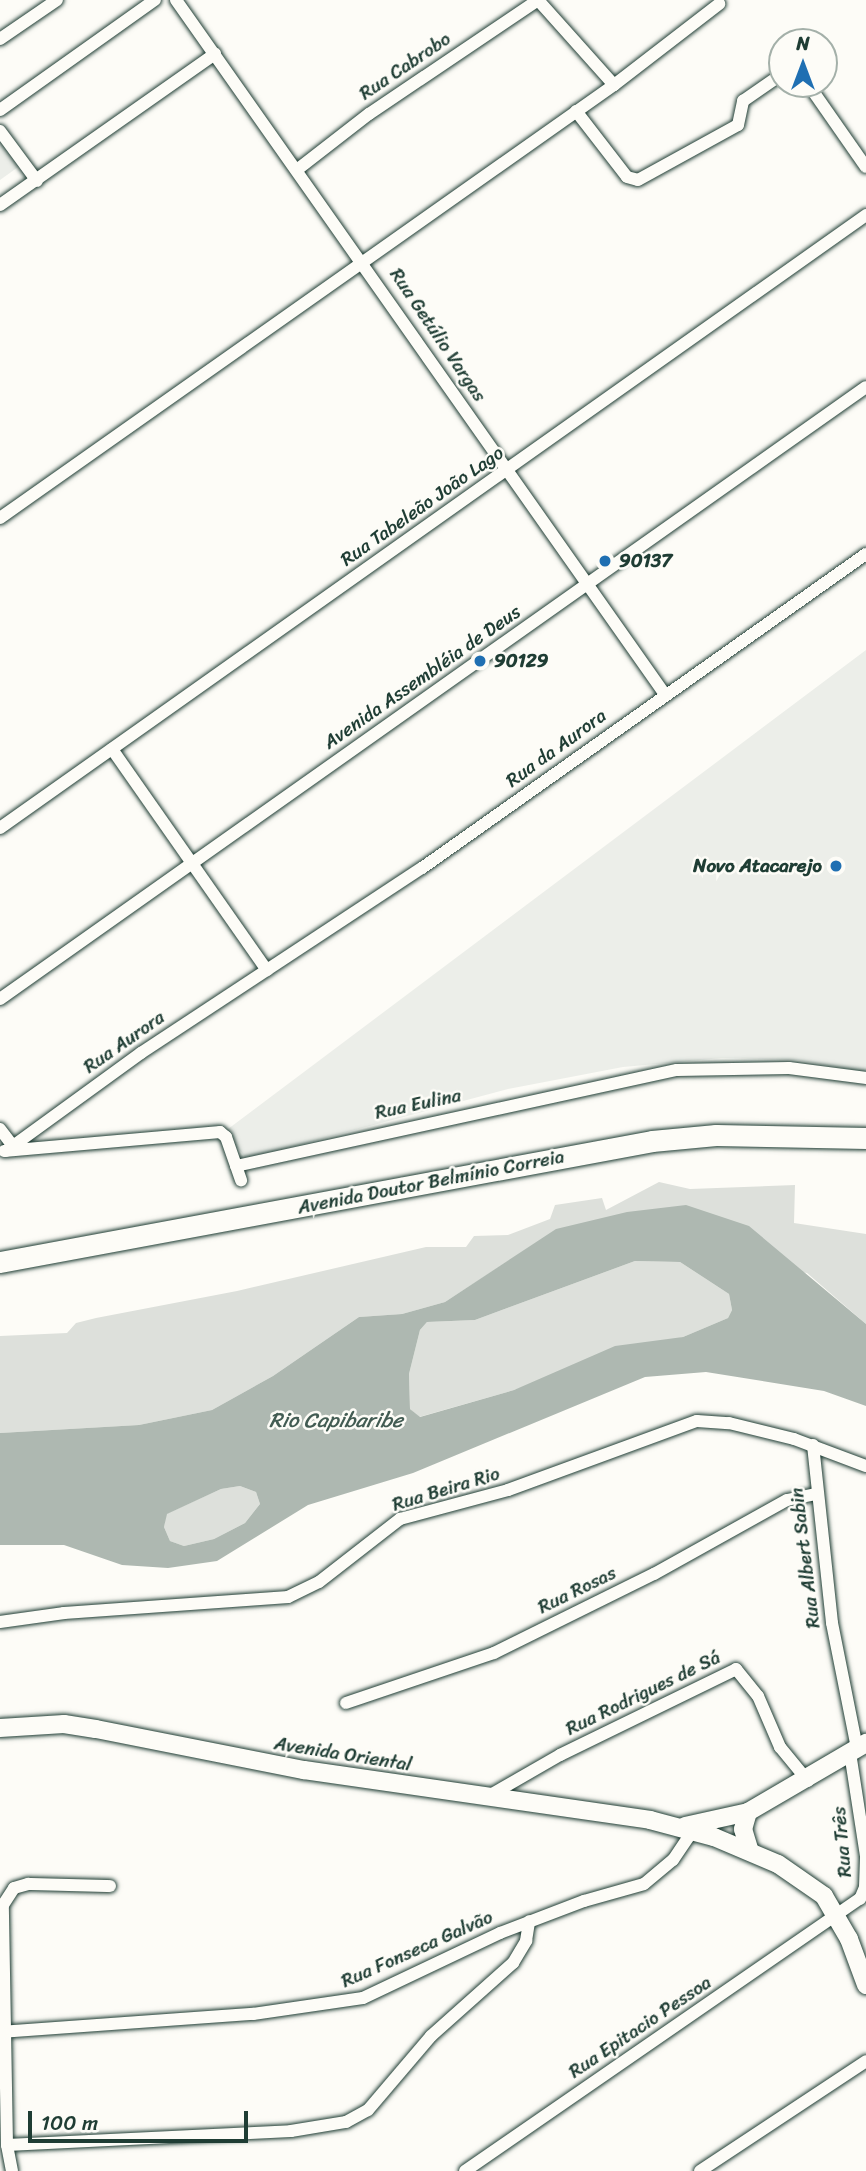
<!DOCTYPE html>
<meta charset="utf-8">
<style>
body{margin:0}
#map{position:relative;width:866px;height:2171px;overflow:hidden;background:#fdfcf7;font-family:Sriracha,sans-serif}
div>[style]{position:absolute}
.built>*{inset:0;background:#eceee9}
.green>*{inset:0;background:#dde0db}
.water>*{inset:0;background:#aeb8b1}
.roads{filter:drop-shadow(0 0 2px #1f3d34) drop-shadow(0 0 2px #1f3d34)}
.street>*{height:12px;margin:-6px;padding:0 6px;transform-origin:6px;border-radius:6px;background:#fdfcf7}
.secondary>*{height:18px;margin:-9px;padding:0 9px;transform-origin:9px;border-radius:9px;background:#fdfcf7}
.primary>*{height:21px;margin:-10.5px;padding:0 10.5px;transform-origin:10.5px;border-radius:10.5px;background:#fdfcf7}
.dots>*{width:19px;height:19px;translate:-50% -50%;box-sizing:border-box;border:4px solid #fdfcf7;border-radius:50%}
span{translate:-50% -50%;white-space:nowrap;text-align:center;line-height:1.15;-webkit-text-stroke:5px #fdfcf7;paint-order:stroke}
.street-label{font-size:19px;color:#1f3d34}
.poi-label{font-size:19px;color:#1f3d34;font-weight:700}
.left{translate:0 -50%;text-align:left}
.right{translate:-100% -50%;text-align:right}
.water-label{font-size:21px;color:#435c53;font-style:italic}
.north{position:absolute;left:768px;top:28px;width:70px;height:70px;box-sizing:border-box;background:#fdfcf7;border:2px solid #a4b0a9;border-radius:50%;rotate:0deg;font-size:19px;font-weight:700;line-height:28px;text-align:center;color:#1f3d34}
.north::after{content:'';display:block;margin:auto;width:24px;height:32px;background:#1f6fb2;clip-path:polygon(50% 0,100% 100%,50% 72%,0 100%)}
.scale{position:absolute;left:28px;top:2111px;width:220px;height:32px;box-sizing:border-box;border:4px solid #1f3d34;border-top:0;padding-left:9px;font-size:21px;line-height:24px;white-space:nowrap;color:#1f3d34;-webkit-text-stroke:5px #fdfcf7;paint-order:stroke}
</style>
<div id="map">
<div class="built">
<i style="clip-path:polygon(0 136px,21px 165px,0 180px)"></i>
<i style="clip-path:polygon(866px 650px,866px 1072px,797px 1060px,722px 1058px,623px 1067px,508px 1089px,247px 1159px,224px 1132px)"></i>
</div>
<div class="green">
<i style="clip-path:polygon(659px 1182px,690px 1189px,795px 1185px,794px 1223px,866px 1234px,866px 1324px,807px 1273px,556px 1230px,445px 1302px,402px 1314px,359px 1317px,273px 1376px,212px 1410px,139px 1425px,0 1433px,0 1336px,67px 1333px,76px 1323px,96px 1318px,237px 1291px,426px 1247px,466px 1247px,474px 1236px,508px 1235px,550px 1219px,555px 1205px,602px 1198px,606px 1210px)"></i>
<i style="clip-path:polygon(635px 1261px,680px 1262px,729px 1294px,732px 1310px,728px 1318px,683px 1337px,514px 1390px,419px 1417px,410px 1409px,409px 1374px,420px 1330px,427px 1322px,475px 1320px)"></i>
<i style="clip-path:polygon(240px 1486px,256px 1492px,260px 1504px,245px 1523px,214px 1539px,184px 1546px,170px 1541px,164px 1527px,166px 1514px,221px 1489px)"></i>
</div>
<div class="water">
<i style="clip-path:polygon(evenodd,686px 1205px,749px 1226px,866px 1324px,866px 1406px,824px 1391px,706px 1372px,645px 1377px,413px 1473px,308px 1505px,217px 1561px,168px 1568px,122px 1565px,64px 1545px,0 1545px,0 1433px,139px 1425px,212px 1410px,273px 1376px,359px 1317px,402px 1314px,445px 1302px,556px 1229px,627px 1212px,686px 1205px,635px 1261px,680px 1262px,729px 1294px,732px 1310px,728px 1318px,683px 1337px,615px 1346px,514px 1390px,420px 1417px,410px 1409px,409px 1374px,420px 1330px,427px 1322px,475px 1320px,635px 1261px,686px 1205px,240px 1486px,256px 1492px,260px 1504px,245px 1523px,214px 1539px,184px 1546px,170px 1541px,164px 1527px,167px 1514px,221px 1489px,240px 1486px)"></i>
</div>
<div class="roads">
<div class="street">
<i style="left:176px;top:0;width:848px;rotate:54.85deg"></i>
<i style="left:538px;top:0;width:114px;rotate:48.2deg"></i>
<i style="left:0;top:39px;width:69px;rotate:-34.4deg"></i>
<i style="left:808px;top:84px;width:101px;rotate:55.1deg"></i>
<i style="left:0;top:110px;width:190px;rotate:-35.4deg"></i>
<i style="left:576px;top:111px;width:83px;rotate:52.3deg"></i>
<i style="left:627px;top:177px;width:11px;rotate:15deg"></i>
<i style="left:638px;top:180px;width:114px;rotate:-28.8deg"></i>
<i style="left:738px;top:125px;width:25px;rotate:-78deg"></i>
<i style="left:743px;top:101px;width:47px;rotate:-34.7deg"></i>
<i style="left:0;top:131px;width:62px;rotate:53.5deg"></i>
<i style="left:298px;top:169px;width:90px;rotate:-37.8deg"></i>
<i style="left:369px;top:114px;width:204px;rotate:-34deg"></i>
<i style="left:0;top:205px;width:263px;rotate:-35.1deg"></i>
<i style="left:0;top:518px;width:751px;rotate:-35.19deg"></i>
<i style="left:614px;top:85px;width:133px;rotate:-37.6deg"></i>
<i style="left:112px;top:749px;width:270px;rotate:55deg"></i>
<i style="left:0;top:828px;width:1061px;rotate:-35.29deg"></i>
<i style="left:0;top:999px;width:1060px;rotate:-35.25deg"></i>
<i style="left:0;top:1129px;width:20px;rotate:53deg"></i>
<i style="left:4px;top:1151px;width:217px;rotate:-5deg"></i>
<i style="left:220px;top:1132px;width:8px;rotate:40deg"></i>
<i style="left:226px;top:1137px;width:46px;rotate:70.8deg"></i>
<i style="left:6px;top:1151px;width:167px;rotate:-36deg"></i>
<i style="left:141px;top:1053px;width:336px;rotate:-33.4deg"></i>
<i style="left:422px;top:868px;width:544px;rotate:-35.27deg"></i>
<i style="left:236px;top:1166px;width:451px;rotate:-12.3deg"></i>
<i style="left:677px;top:1070px;width:112px;rotate:-1deg"></i>
<i style="left:789px;top:1068px;width:78px;rotate:7.4deg"></i>
<i style="left:813px;top:1445px;width:179px;rotate:83.9deg"></i>
<i style="left:832px;top:1623px;width:127px;rotate:78.7deg"></i>
<i style="left:0;top:1622px;width:65px;rotate:-8deg"></i>
<i style="left:64px;top:1613px;width:225px;rotate:-4.1deg"></i>
<i style="left:288px;top:1597px;width:34px;rotate:-26deg"></i>
<i style="left:319px;top:1582px;width:103px;rotate:-37.9deg"></i>
<i style="left:400px;top:1519px;width:112px;rotate:-15deg"></i>
<i style="left:508px;top:1490px;width:201px;rotate:-20.1deg"></i>
<i style="left:697px;top:1421px;width:32px;rotate:4deg"></i>
<i style="left:729px;top:1423px;width:67px;rotate:13.8deg"></i>
<i style="left:794px;top:1439px;width:77px;rotate:20.6deg"></i>
<i style="left:346px;top:1703px;width:156px;rotate:-18.7deg"></i>
<i style="left:494px;top:1653px;width:178px;rotate:-26.3deg"></i>
<i style="left:654px;top:1574px;width:152px;rotate:-29.1deg"></i>
<i style="left:787px;top:1500px;width:30px;rotate:-12deg"></i>
<i style="left:487px;top:1797px;width:84px;rotate:-29.9deg"></i>
<i style="left:560px;top:1755px;width:196px;rotate:-26deg"></i>
<i style="left:736px;top:1669px;width:35px;rotate:51deg"></i>
<i style="left:758px;top:1696px;width:56px;rotate:66.7deg"></i>
<i style="left:780px;top:1747px;width:44px;rotate:50.5deg"></i>
<i style="left:0;top:2032px;width:254px;rotate:-4.1deg"></i>
<i style="left:253px;top:2014px;width:111px;rotate:-8.3deg"></i>
<i style="left:363px;top:1998px;width:152px;rotate:-25.4deg"></i>
<i style="left:500px;top:1933px;width:90px;rotate:-20.9deg"></i>
<i style="left:584px;top:1901px;width:62px;rotate:-15.8deg"></i>
<i style="left:644px;top:1884px;width:38px;rotate:-40deg"></i>
<i style="left:673px;top:1860px;width:36px;rotate:-56deg"></i>
<i style="left:7px;top:2145px;width:284px;rotate:-2.8deg"></i>
<i style="left:291px;top:2131px;width:56px;rotate:-9.3deg"></i>
<i style="left:346px;top:2122px;width:25px;rotate:-29deg"></i>
<i style="left:368px;top:2110px;width:97px;rotate:-49.6deg"></i>
<i style="left:431px;top:2036px;width:110px;rotate:-41.7deg"></i>
<i style="left:513px;top:1963px;width:26px;rotate:-59deg"></i>
<i style="left:526px;top:1941px;width:20px;rotate:-81deg"></i>
<i style="left:12px;top:2171px;width:26px;rotate:-101deg"></i>
<i style="left:7px;top:2145px;width:240px;rotate:-91deg"></i>
<i style="left:3px;top:1905px;width:20px;rotate:-57deg"></i>
<i style="left:14px;top:1888px;width:15px;rotate:-16deg"></i>
<i style="left:28px;top:1884px;width:82px;rotate:1.4deg"></i>
<i style="left:465px;top:2171px;width:480px;rotate:-34.6deg"></i>
<i style="left:860px;top:1899px;width:13px;rotate:-67deg"></i>
<i style="left:865px;top:1887px;width:31px;rotate:-88deg"></i>
<i style="left:866px;top:1856px;width:104px;rotate:-98.8deg"></i>
<i style="left:700px;top:2171px;width:199px;rotate:-33.5deg"></i>
</div>
<div class="secondary">
<i style="left:0;top:1728px;width:64px;rotate:-3.6deg"></i>
<i style="left:64px;top:1724px;width:32px;rotate:9deg"></i>
<i style="left:96px;top:1729px;width:212px;rotate:11.2deg"></i>
<i style="left:304px;top:1770px;width:350px;rotate:8.2deg"></i>
<i style="left:650px;top:1820px;width:66px;rotate:14.9deg"></i>
<i style="left:714px;top:1837px;width:69px;rotate:22.9deg"></i>
<i style="left:778px;top:1864px;width:56px;rotate:34.8deg"></i>
<i style="left:824px;top:1896px;width:50px;rotate:59.8deg"></i>
<i style="left:849px;top:1939px;width:49px;rotate:69.7deg"></i>
<i style="left:748px;top:1812px;width:18px;rotate:106deg"></i>
<i style="left:743px;top:1829px;width:21px;rotate:73deg"></i>
<i style="left:685px;top:1826px;width:65px;rotate:-12.5deg"></i>
<i style="left:748px;top:1812px;width:137px;rotate:-30.3deg"></i>
</div>
<div class="primary">
<i style="left:0;top:1262px;width:663px;rotate:-10.51deg"></i>
<i style="left:652px;top:1141px;width:64px;rotate:-5.4deg"></i>
<i style="left:716px;top:1135px;width:150px;rotate:1.1deg"></i>
</div>
</div>
<div class="dots">
<i style="left:605px;top:561px;background:#1f6fb2"></i>
<i style="left:480px;top:661px;background:#1f6fb2"></i>
<i style="left:836px;top:866px;background:#1f6fb2"></i>
</div>
<div class="street-label">
<span style="left:405px;top:66px;rotate:-34deg">Rua Cabrobo</span>
<span style="left:438px;top:335px;rotate:56deg">Rua Getúlio Vargas</span>
<span style="left:422px;top:506px;rotate:-35deg">Rua Tabeleão João Lago</span>
<span style="left:422px;top:677px;rotate:-35deg">Avenida Assembléia de Deus</span>
<span style="left:556px;top:748px;rotate:-36deg">Rua da Aurora</span>
<span style="left:124px;top:1042px;rotate:-35deg">Rua Aurora</span>
<span style="left:418px;top:1104px;rotate:-12deg">Rua Eulina</span>
<span style="left:431px;top:1182px;rotate:-11deg">Avenida Doutor Belmínio Correia</span>
<span style="left:446px;top:1489px;rotate:-17deg">Rua Beira Rio</span>
<span style="left:805px;top:1558px;rotate:-97deg">Rua Albert Sabin</span>
<span style="left:577px;top:1590px;rotate:-26deg">Rua Rosas</span>
<span style="left:643px;top:1693px;rotate:-26deg">Rua Rodrigues de Sá</span>
<span style="left:343px;top:1754px;rotate:9deg">Avenida Oriental</span>
<span style="left:842px;top:1842px;rotate:-95deg">Rua Três</span>
<span style="left:417px;top:1949px;rotate:-24deg">Rua Fonseca Galvão</span>
<span style="left:640px;top:2027px;rotate:-34deg">Rua Epitacio Pessoa</span>
</div>
<div class="poi-label">
<span class="left" style="left:619px;top:561px">90137</span>
<span class="left" style="left:494px;top:661px">90129</span>
<span class="right" style="left:822px;top:866px">Novo Atacarejo</span>
</div>
<div class="water-label">
<span style="left:336px;top:1420px">Rio Capibaribe</span>
</div>
<div class="north">N</div>
<div class="scale">100 m</div>
</div>
